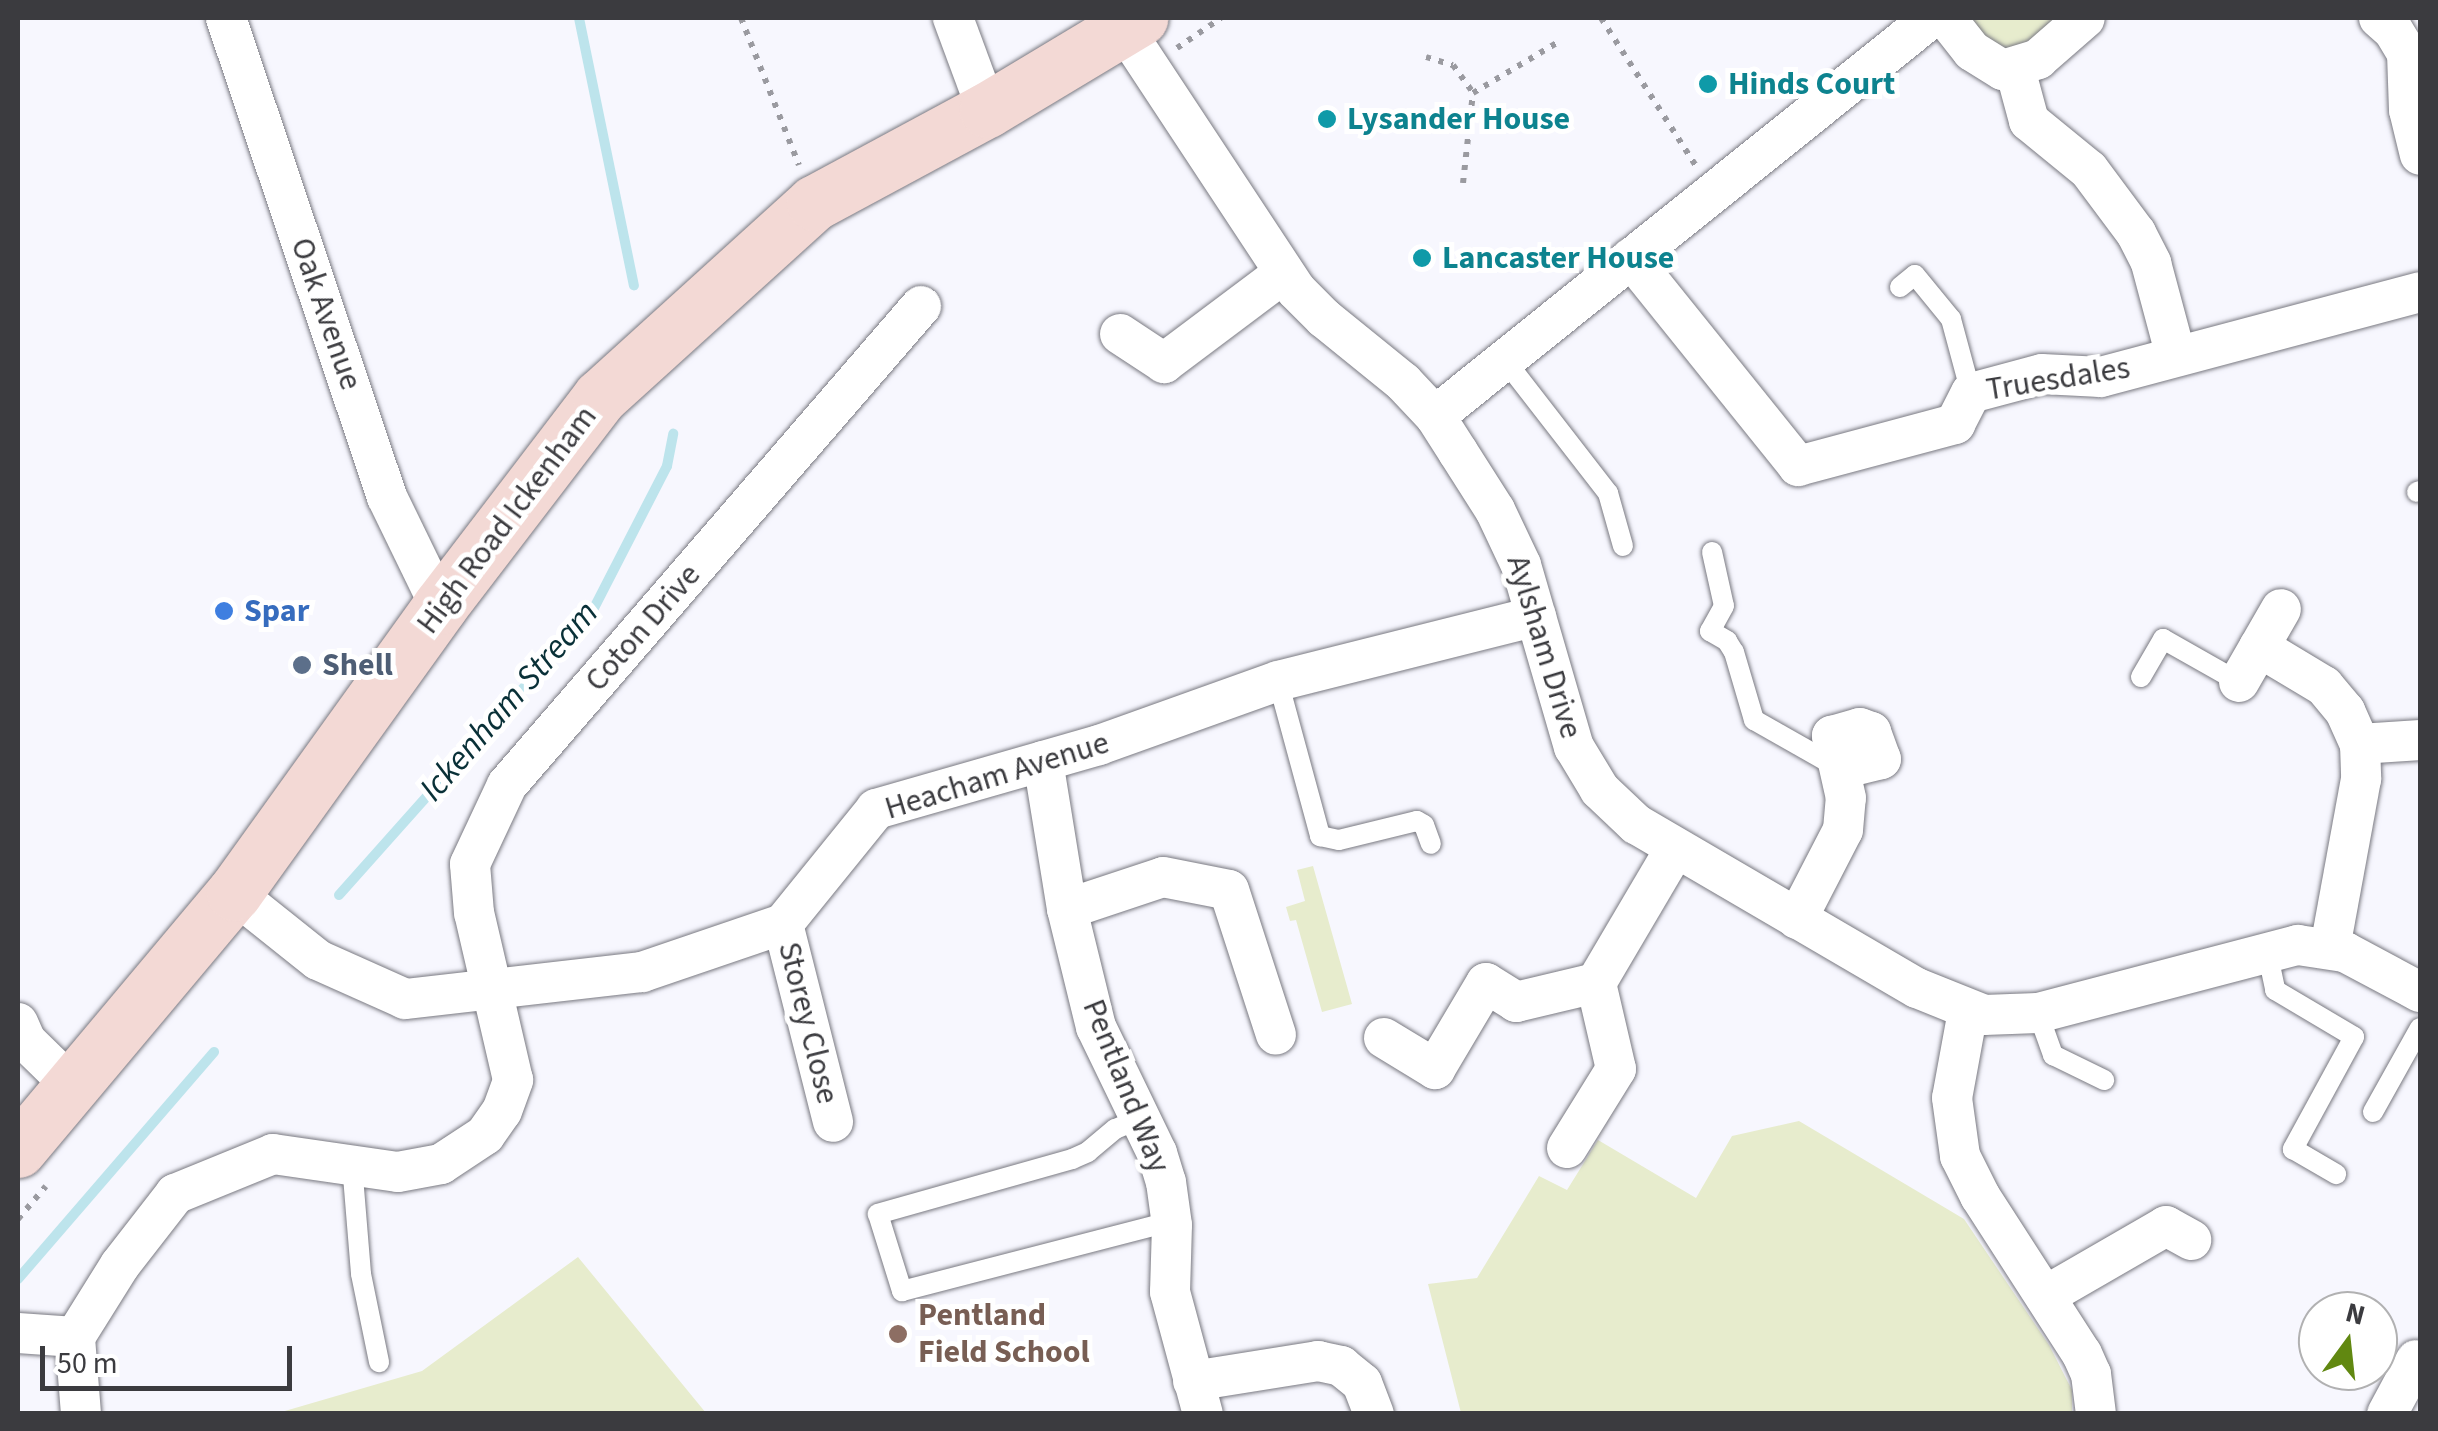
<!DOCTYPE html>
<style>
body{margin:0}
#map{position:relative;width:2438px;height:1431px;overflow:hidden;background:#f7f7fe;font-family:"Source Sans 3",sans-serif}
div>[style]{position:absolute}
.green>*{inset:0;background:#e7eccd}
.stream>*{height:10px;margin:-5px;padding:0 5px;transform-origin:5px;border-radius:5px;background:#bde4ec}
.path>*{height:6px;margin-top:-3px;transform-origin:0;background:repeating-linear-gradient(90deg,#9a9aa0 0 5px,transparent 0 13px)}
.roads{filter:drop-shadow(0 0 2px #797981) drop-shadow(0 0 2px #797981)}
.service>*{height:20px;margin:-10px;padding:0 10px;transform-origin:10px;border-radius:10px;background:#fff}
.minor>*{height:40px;margin:-20px;padding:0 20px;transform-origin:20px;border-radius:20px;background:#fff}
.secondary>*{height:55px;margin:-27.5px;padding:0 27.5px;transform-origin:27.5px;border-radius:27.5px;background:#f3d9d5}
.dots>*{width:28px;height:28px;translate:-50% -50%;box-sizing:border-box;border:5px solid #fff;border-radius:50%}
span{translate:-50% -50%;white-space:nowrap;text-align:center;line-height:1.15;-webkit-text-stroke:10px #fff;paint-order:stroke}
.culture-label{font-size:32px;color:#0d838f;font-weight:700}
.left{translate:0 -50%;text-align:left}
.street-label{font-size:32px;color:#3b3b3f}
.shop-label{font-size:32px;color:#366cbe;font-weight:700}
.service-label{font-size:32px;color:#4e5e75;font-weight:700}
.education-label{font-size:32px;color:#785e54;font-weight:700}
.water-label{font-size:35px;color:#093037;font-style:italic}
.frame{position:absolute;inset:0;border:20px solid #3b3b3f;pointer-events:none}
.north{position:absolute;left:2298px;top:1291px;width:100px;height:100px;box-sizing:border-box;background:#fff;border:2px solid #b1b1b2;border-radius:50%;rotate:15deg;font-size:28px;font-weight:700;line-height:40px;text-align:center;color:#3b3b3f}
.north::after{content:'';display:block;margin:auto;width:35px;height:45px;background:#618811;clip-path:polygon(50% 0,100% 100%,50% 72%,0 100%)}
.scale{position:absolute;left:40px;top:1346px;width:252px;height:45px;box-sizing:border-box;border:5px solid #3b3b3f;border-top:0;padding-left:12px;font-size:30px;line-height:35px;white-space:nowrap;color:#3b3b3f;-webkit-text-stroke:8px #fff;paint-order:stroke}
</style>
<div id="map">
<div class="green">
<i style="clip-path:polygon(1966px 18px,2071px 18px,2004px 55px)"></i>
<i style="clip-path:polygon(1313px 866px,1352px 1004px,1322px 1012px,1296px 920px,1290px 921px,1286px 907px,1305px 901px,1297px 870px)"></i>
<i style="clip-path:polygon(1799px 1121px,1964px 1219px,2049px 1345px,2072px 1390px,2072px 1413px,1461px 1413px,1428px 1284px,1477px 1278px,1539px 1176px,1567px 1190px,1598px 1140px,1696px 1198px,1732px 1136px)"></i>
<i style="clip-path:polygon(578px 1257px,706px 1413px,278px 1413px,422px 1371px)"></i>
</div>
<div class="stream">
<i style="left:579px;top:18px;width:273px;rotate:78.4deg"></i>
<i style="left:339px;top:895px;width:382px;rotate:-48.3deg"></i>
<i style="left:593px;top:610px;width:162px;rotate:-62.8deg"></i>
<i style="left:667px;top:466px;width:33px;rotate:-79deg"></i>
<i style="left:18px;top:1279px;width:300px;rotate:-49.2deg"></i>
</div>
<div class="path">
<i style="left:741px;top:18px;width:158px;rotate:68.5deg"></i>
<i style="left:1601px;top:18px;width:176px;rotate:57.3deg"></i>
<i style="left:1177px;top:48px;width:53px;rotate:-34.3deg"></i>
<i style="left:1426px;top:57px;width:28px;rotate:17deg"></i>
<i style="left:1453px;top:65px;width:34px;rotate:54deg"></i>
<i style="left:1463px;top:183px;width:91px;rotate:-83.7deg"></i>
<i style="left:1473px;top:93px;width:101px;rotate:-30.9deg"></i>
<i style="left:18px;top:1219px;width:43px;rotate:-49.7deg"></i>
</div>
<div class="roads">
<div class="service">
<i style="left:1900px;top:287px;width:19px;rotate:-39deg"></i>
<i style="left:1915px;top:275px;width:57px;rotate:50.7deg"></i>
<i style="left:1951px;top:319px;width:77px;rotate:74.9deg"></i>
<i style="left:1504px;top:359px;width:170px;rotate:52.2deg"></i>
<i style="left:1608px;top:493px;width:55px;rotate:74.2deg"></i>
<i style="left:2417px;top:492px;width:3px;rotate:-18deg"></i>
<i style="left:1712px;top:552px;width:55px;rotate:77.5deg"></i>
<i style="left:1724px;top:606px;width:29px;rotate:119deg"></i>
<i style="left:1710px;top:631px;width:20px;rotate:30deg"></i>
<i style="left:1727px;top:641px;width:13px;rotate:58deg"></i>
<i style="left:1734px;top:652px;width:71px;rotate:73.6deg"></i>
<i style="left:1754px;top:720px;width:95px;rotate:29.5deg"></i>
<i style="left:2141px;top:677px;width:44px;rotate:-59.9deg"></i>
<i style="left:2163px;top:639px;width:87px;rotate:29.5deg"></i>
<i style="left:1278px;top:681px;width:161px;rotate:74.8deg"></i>
<i style="left:1320px;top:836px;width:19px;rotate:12deg"></i>
<i style="left:1339px;top:840px;width:80px;rotate:-13.7deg"></i>
<i style="left:1417px;top:821px;width:8px;rotate:30deg"></i>
<i style="left:1424px;top:825px;width:20px;rotate:70deg"></i>
<i style="left:2267px;top:951px;width:40px;rotate:78deg"></i>
<i style="left:2275px;top:990px;width:92px;rotate:30.7deg"></i>
<i style="left:2354px;top:1037px;width:128px;rotate:118.6deg"></i>
<i style="left:2293px;top:1149px;width:50px;rotate:30.2deg"></i>
<i style="left:2038px;top:1013px;width:45px;rotate:70.3deg"></i>
<i style="left:2053px;top:1055px;width:57px;rotate:26.1deg"></i>
<i style="left:2373px;top:1112px;width:96px;rotate:-60.8deg"></i>
<i style="left:1139px;top:1119px;width:26px;rotate:157deg"></i>
<i style="left:1115px;top:1129px;width:35px;rotate:140deg"></i>
<i style="left:1088px;top:1152px;width:17px;rotate:156deg"></i>
<i style="left:1072px;top:1159px;width:202px;rotate:164.2deg"></i>
<i style="left:878px;top:1214px;width:81px;rotate:72.7deg"></i>
<i style="left:902px;top:1291px;width:279px;rotate:-14.5deg"></i>
<i style="left:352px;top:1164px;width:110px;rotate:85.3deg"></i>
<i style="left:361px;top:1274px;width:90px;rotate:78.4deg"></i>
</div>
<div class="minor">
<i style="left:226px;top:18px;width:505px;rotate:71.42deg"></i>
<i style="left:387px;top:497px;width:121px;rotate:64.1deg"></i>
<i style="left:953px;top:18px;width:98px;rotate:69.7deg"></i>
<i style="left:1946px;top:18px;width:42px;rotate:51.8deg"></i>
<i style="left:1972px;top:51px;width:36px;rotate:32deg"></i>
<i style="left:2003px;top:70px;width:37px;rotate:-17deg"></i>
<i style="left:2038px;top:59px;width:62px;rotate:-41.1deg"></i>
<i style="left:2379px;top:18px;width:18px;rotate:41deg"></i>
<i style="left:2393px;top:30px;width:27px;rotate:59deg"></i>
<i style="left:2407px;top:53px;width:57px;rotate:88deg"></i>
<i style="left:2409px;top:110px;width:46px;rotate:76.3deg"></i>
<i style="left:1124px;top:29px;width:313px;rotate:56.6deg"></i>
<i style="left:1296px;top:290px;width:40px;rotate:45deg"></i>
<i style="left:1324px;top:318px;width:102px;rotate:39deg"></i>
<i style="left:1403px;top:382px;width:47px;rotate:46.7deg"></i>
<i style="left:1435px;top:416px;width:43px;rotate:57.4deg"></i>
<i style="left:1458px;top:452px;width:69px;rotate:57.5deg"></i>
<i style="left:1495px;top:510px;width:61px;rotate:64.7deg"></i>
<i style="left:1521px;top:565px;width:190px;rotate:73.8deg"></i>
<i style="left:1574px;top:747px;width:50px;rotate:58.8deg"></i>
<i style="left:1600px;top:790px;width:50px;rotate:43.4deg"></i>
<i style="left:1636px;top:824px;width:325px;rotate:30.3deg"></i>
<i style="left:1917px;top:988px;width:72px;rotate:21.9deg"></i>
<i style="left:1984px;top:1015px;width:54px;rotate:-2.1deg"></i>
<i style="left:2038px;top:1013px;width:269px;rotate:-14.7deg"></i>
<i style="left:2298px;top:945px;width:48px;rotate:8.5deg"></i>
<i style="left:2345px;top:952px;width:85px;rotate:28.1deg"></i>
<i style="left:2015px;top:69px;width:54px;rotate:74.9deg"></i>
<i style="left:2029px;top:121px;width:77px;rotate:39.2deg"></i>
<i style="left:2089px;top:170px;width:79px;rotate:53.3deg"></i>
<i style="left:2136px;top:233px;width:34px;rotate:63deg"></i>
<i style="left:2151px;top:263px;width:96px;rotate:75deg"></i>
<i style="left:1631px;top:258px;width:267px;rotate:51.2deg"></i>
<i style="left:1798px;top:466px;width:163px;rotate:-15deg"></i>
<i style="left:1955px;top:424px;width:35px;rotate:-63deg"></i>
<i style="left:1971px;top:393px;width:73px;rotate:-15deg"></i>
<i style="left:2042px;top:374px;width:59px;rotate:2.9deg"></i>
<i style="left:2101px;top:377px;width:330px;rotate:-14.9deg"></i>
<i style="left:1120px;top:334px;width:53px;rotate:33.4deg"></i>
<i style="left:1164px;top:363px;width:150px;rotate:-36.9deg"></i>
<i style="left:1435px;top:416px;width:636px;rotate:-38.74deg"></i>
<i style="left:2259px;top:647px;width:76px;rotate:31deg"></i>
<i style="left:2324px;top:686px;width:33px;rotate:50deg"></i>
<i style="left:2345px;top:711px;width:36px;rotate:66deg"></i>
<i style="left:2360px;top:744px;width:35px;rotate:88deg"></i>
<i style="left:2361px;top:779px;width:172px;rotate:100.4deg"></i>
<i style="left:2239px;top:682px;width:84px;rotate:-60.1deg"></i>
<i style="left:2360px;top:744px;width:60px;rotate:-3.8deg"></i>
<i style="left:1043px;top:761px;width:150px;rotate:80.8deg"></i>
<i style="left:1067px;top:909px;width:122px;rotate:76.2deg"></i>
<i style="left:1096px;top:1027px;width:140px;rotate:64.2deg"></i>
<i style="left:1157px;top:1153px;width:30px;rotate:73deg"></i>
<i style="left:1166px;top:1182px;width:43px;rotate:82.1deg"></i>
<i style="left:1172px;top:1225px;width:67px;rotate:91.7deg"></i>
<i style="left:1170px;top:1292px;width:126px;rotate:74.9deg"></i>
<i style="left:234px;top:893px;width:107px;rotate:38.6deg"></i>
<i style="left:318px;top:960px;width:95px;rotate:24.1deg"></i>
<i style="left:405px;top:999px;width:239px;rotate:-6.5deg"></i>
<i style="left:642px;top:972px;width:149px;rotate:-18.8deg"></i>
<i style="left:783px;top:924px;width:148px;rotate:-51deg"></i>
<i style="left:876px;top:809px;width:232px;rotate:-16deg"></i>
<i style="left:1099px;top:745px;width:190px;rotate:-19.7deg"></i>
<i style="left:1278px;top:681px;width:266px;rotate:-14.1deg"></i>
<i style="left:1067px;top:909px;width:101px;rotate:-18.4deg"></i>
<i style="left:1163px;top:877px;width:67px;rotate:11.1deg"></i>
<i style="left:1229px;top:890px;width:152px;rotate:72deg"></i>
<i style="left:1797px;top:919px;width:100px;rotate:-62.7deg"></i>
<i style="left:1843px;top:830px;width:32px;rotate:-85deg"></i>
<i style="left:1846px;top:798px;width:64px;rotate:-102.7deg"></i>
<i style="left:1832px;top:736px;width:29px;rotate:-16deg"></i>
<i style="left:1860px;top:728px;width:12px;rotate:20deg"></i>
<i style="left:1871px;top:732px;width:29px;rotate:70deg"></i>
<i style="left:1881px;top:759px;width:41px;rotate:166deg"></i>
<i style="left:783px;top:924px;width:204px;rotate:75.8deg"></i>
<i style="left:1968px;top:1011px;width:88px;rotate:100.4deg"></i>
<i style="left:1952px;top:1098px;width:59px;rotate:82.1deg"></i>
<i style="left:1960px;top:1156px;width:45px;rotate:63.4deg"></i>
<i style="left:1980px;top:1196px;width:188px;rotate:57.2deg"></i>
<i style="left:2082px;top:1354px;width:22px;rotate:66deg"></i>
<i style="left:2091px;top:1374px;width:40px;rotate:82.9deg"></i>
<i style="left:18px;top:1023px;width:20px;rotate:66deg"></i>
<i style="left:26px;top:1041px;width:64px;rotate:44.4deg"></i>
<i style="left:1384px;top:1038px;width:60px;rotate:31.3deg"></i>
<i style="left:1435px;top:1069px;width:100px;rotate:-59.3deg"></i>
<i style="left:1486px;top:983px;width:36px;rotate:32deg"></i>
<i style="left:1516px;top:1002px;width:82px;rotate:-13.4deg"></i>
<i style="left:1596px;top:983px;width:156px;rotate:-59.5deg"></i>
<i style="left:1567px;top:1148px;width:93px;rotate:-58.2deg"></i>
<i style="left:1616px;top:1069px;width:88px;rotate:-103.1deg"></i>
<i style="left:2045px;top:1296px;width:140px;rotate:-30deg"></i>
<i style="left:2166px;top:1226px;width:29px;rotate:29deg"></i>
<i style="left:18px;top:1333px;width:57px;rotate:4deg"></i>
<i style="left:1193px;top:1381px;width:127px;rotate:-9.1deg"></i>
<i style="left:1318px;top:1361px;width:24px;rotate:12deg"></i>
<i style="left:1341px;top:1366px;width:27px;rotate:39deg"></i>
<i style="left:1362px;top:1383px;width:33px;rotate:69deg"></i>
<i style="left:81px;top:1414px;width:77px;rotate:-94.5deg"></i>
<i style="left:75px;top:1337px;width:85px;rotate:-58deg"></i>
<i style="left:120px;top:1265px;width:90px;rotate:-52.2deg"></i>
<i style="left:175px;top:1194px;width:106px;rotate:-22.2deg"></i>
<i style="left:273px;top:1154px;width:126px;rotate:8.2deg"></i>
<i style="left:398px;top:1172px;width:44px;rotate:-10.5deg"></i>
<i style="left:441px;top:1164px;width:53px;rotate:-33.4deg"></i>
<i style="left:485px;top:1135px;width:29px;rotate:-55deg"></i>
<i style="left:502px;top:1111px;width:33px;rotate:-70deg"></i>
<i style="left:513px;top:1080px;width:171px;rotate:-103.1deg"></i>
<i style="left:474px;top:913px;width:49px;rotate:-94.7deg"></i>
<i style="left:470px;top:864px;width:87px;rotate:-64.9deg"></i>
<i style="left:507px;top:785px;width:633px;rotate:-49.16deg"></i>
<i style="left:2387px;top:1414px;width:61px;rotate:-61.8deg"></i>
</div>
<div class="secondary">
<i style="left:18px;top:1150px;width:336px;rotate:-50deg"></i>
<i style="left:234px;top:893px;width:353px;rotate:-54.3deg"></i>
<i style="left:440px;top:606px;width:263px;rotate:-52.6deg"></i>
<i style="left:600px;top:397px;width:289px;rotate:-42.2deg"></i>
<i style="left:814px;top:203px;width:196px;rotate:-28.3deg"></i>
<i style="left:987px;top:110px;width:179px;rotate:-31deg"></i>
</div>
</div>
<div class="dots">
<i style="left:1708px;top:84px;background:#0f9aa8"></i>
<i style="left:1327px;top:119px;background:#0f9aa8"></i>
<i style="left:1422px;top:258px;background:#0f9aa8"></i>
<i style="left:224px;top:611px;background:#3f7fe0"></i>
<i style="left:302px;top:665px;background:#5c6f8a"></i>
<i style="left:898px;top:1334px;background:#8d6e63"></i>
</div>
<div class="culture-label">
<span class="left" style="left:1728px;top:84px">Hinds Court</span>
<span class="left" style="left:1347px;top:119px">Lysander House</span>
<span class="left" style="left:1442px;top:258px">Lancaster House</span>
</div>
<div class="street-label">
<span style="left:326px;top:314px;rotate:71deg">Oak Avenue</span>
<span style="left:2058px;top:379px;rotate:-9deg">Truesdales</span>
<span style="left:507px;top:520px;rotate:-53deg">High Road Ickenham</span>
<span style="left:643px;top:628px;rotate:-49deg">Coton Drive</span>
<span style="left:1544px;top:647px;rotate:73deg">Aylsham Drive</span>
<span style="left:997px;top:776px;rotate:-17deg">Heacham Avenue</span>
<span style="left:808px;top:1023px;rotate:76deg">Storey Close</span>
<span style="left:1126px;top:1086px;rotate:68deg">Pentland Way</span>
</div>
<div class="shop-label">
<span class="left" style="left:244px;top:611px">Spar</span>
</div>
<div class="service-label">
<span class="left" style="left:322px;top:665px">Shell</span>
</div>
<div class="education-label">
<span class="left" style="left:918px;top:1334px">Pentland<br>Field School</span>
</div>
<div class="water-label">
<span style="left:509px;top:701px;rotate:-49deg">Ickenham Stream</span>
</div>
<div class="frame"></div>
<div class="north">N</div>
<div class="scale">50 m</div>
</div>
